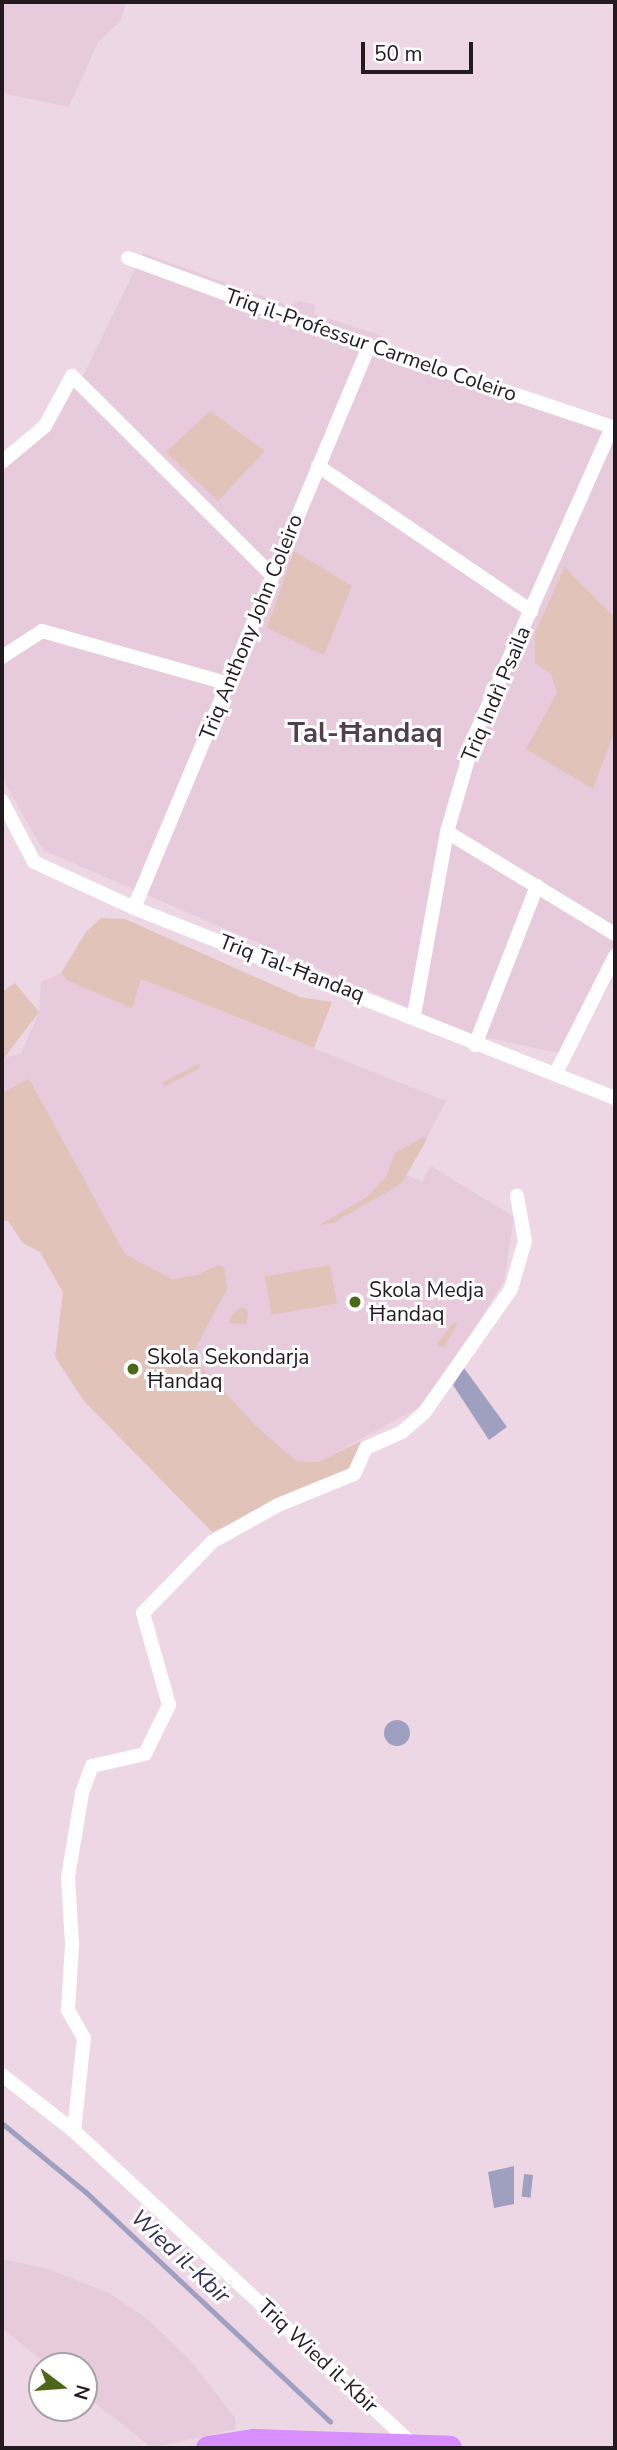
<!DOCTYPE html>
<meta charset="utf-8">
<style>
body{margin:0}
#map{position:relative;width:617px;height:2450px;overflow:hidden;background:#edd7e4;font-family:"Nunito Sans",sans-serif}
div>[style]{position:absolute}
.built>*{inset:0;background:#e7cadb}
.green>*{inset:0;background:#e1c3b9;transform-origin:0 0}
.water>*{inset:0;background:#9fa0c0;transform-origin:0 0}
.round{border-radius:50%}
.stream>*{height:4.5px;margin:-2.25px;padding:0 2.25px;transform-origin:2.25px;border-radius:2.25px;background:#9fa0c0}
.street>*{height:14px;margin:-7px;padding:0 7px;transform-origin:7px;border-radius:7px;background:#fff}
.highway>*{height:24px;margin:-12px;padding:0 12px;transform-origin:12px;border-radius:12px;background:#d78ffe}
.dots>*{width:19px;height:19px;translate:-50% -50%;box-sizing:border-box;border:4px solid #fff;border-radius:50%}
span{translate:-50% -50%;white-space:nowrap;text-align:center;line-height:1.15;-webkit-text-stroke:6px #fff;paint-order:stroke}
.street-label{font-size:21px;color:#221a1f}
.poi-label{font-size:21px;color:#221a1f}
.left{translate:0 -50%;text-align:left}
.water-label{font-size:23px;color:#33305c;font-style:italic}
.district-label{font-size:28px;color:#53404b;font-weight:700}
.frame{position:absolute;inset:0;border:4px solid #221a1f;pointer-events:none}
.north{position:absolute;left:28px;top:2352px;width:70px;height:70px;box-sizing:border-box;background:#fff;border:2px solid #a7a3a5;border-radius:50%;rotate:106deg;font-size:19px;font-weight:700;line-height:28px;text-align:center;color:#221a1f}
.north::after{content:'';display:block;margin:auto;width:24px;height:32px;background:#4d6718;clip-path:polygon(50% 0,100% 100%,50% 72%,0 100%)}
.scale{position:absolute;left:361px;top:42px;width:112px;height:32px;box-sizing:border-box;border:4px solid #221a1f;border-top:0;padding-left:9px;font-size:21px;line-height:24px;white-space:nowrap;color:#221a1f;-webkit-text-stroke:5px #fff;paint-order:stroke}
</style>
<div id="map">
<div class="built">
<i style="clip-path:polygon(2px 2px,127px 2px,120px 21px,98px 42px,69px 107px,2px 93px)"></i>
<i style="clip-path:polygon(143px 253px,290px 306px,299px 301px,315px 305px,314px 314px,382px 336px,379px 347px,615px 419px,615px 975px,572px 1056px,467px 1033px,43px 850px,2px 778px,2px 472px,84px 374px)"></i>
<i style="clip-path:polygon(61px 973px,68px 981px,132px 1007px,140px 979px,446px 1101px,407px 1175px,422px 1182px,431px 1166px,514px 1217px,504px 1281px,442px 1380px,418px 1408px,318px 1462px,296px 1461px,253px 1424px,190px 1356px,218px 1265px,197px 1275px,172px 1279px,125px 1254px,108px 1230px,63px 1292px,40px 1252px,23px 1243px,8px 1221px,2px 1220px,2px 1058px,21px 1054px,39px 1012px,41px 982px)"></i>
<i style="clip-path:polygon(2px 2259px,48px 2269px,109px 2293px,146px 2318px,191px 2361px,235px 2418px,236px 2429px,152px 2448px,84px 2394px,84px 2366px,49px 2366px,2px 2328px)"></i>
</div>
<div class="green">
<i style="clip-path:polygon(210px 411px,265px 451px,218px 501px,166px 452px)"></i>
<i style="clip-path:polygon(294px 551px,352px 586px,324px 655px,267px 628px)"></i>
<i style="clip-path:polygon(565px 567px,615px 618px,615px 730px,593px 789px,526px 749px,557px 693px,551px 674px,535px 663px,535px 632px)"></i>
<i style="clip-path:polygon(101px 918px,125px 919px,300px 997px,332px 1002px,314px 1048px,141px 979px,132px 1008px,68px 981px,61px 973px,86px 932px)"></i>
<i style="clip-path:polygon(15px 983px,39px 1012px,2px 1061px,2px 992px)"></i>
<i style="left:199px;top:1064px;width:4px;height:41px;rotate:63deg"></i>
<i style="clip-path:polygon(29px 1079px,125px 1254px,172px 1279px,197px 1275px,218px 1265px,224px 1267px,227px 1289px,191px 1356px,256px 1426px,296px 1461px,318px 1462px,361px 1441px,348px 1473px,212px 1532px,84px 1401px,55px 1357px,63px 1292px,40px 1252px,23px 1243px,8px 1221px,2px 1220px,2px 1093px)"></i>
<i style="clip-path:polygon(423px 1137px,427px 1139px,401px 1184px,333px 1223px,319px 1225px,367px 1197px,386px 1177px,395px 1153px)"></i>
<i style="left:330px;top:1265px;width:39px;height:66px;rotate:80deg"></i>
<i style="clip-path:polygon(242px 1307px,248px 1311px,247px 1324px,229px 1323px,232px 1314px)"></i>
<i style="clip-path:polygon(458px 1322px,444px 1348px,437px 1344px,452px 1324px)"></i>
</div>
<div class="water">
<i style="clip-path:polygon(464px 1368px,507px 1427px,489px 1440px,453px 1385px)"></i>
<i class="round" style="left:384px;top:1720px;width:26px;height:26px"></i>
<i style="clip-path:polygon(514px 2166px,514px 2204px,494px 2208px,488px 2172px)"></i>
<i style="left:524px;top:2174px;width:9px;height:23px;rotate:6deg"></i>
</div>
<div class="stream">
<i style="left:2px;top:2123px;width:109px;rotate:39.4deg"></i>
<i style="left:86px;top:2192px;width:335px;rotate:43.2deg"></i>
</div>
<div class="street">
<i style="left:128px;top:258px;width:257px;rotate:20.1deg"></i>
<i style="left:369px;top:346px;width:259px;rotate:18.4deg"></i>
<i style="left:2px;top:462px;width:56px;rotate:-39.9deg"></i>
<i style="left:45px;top:426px;width:57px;rotate:-61.6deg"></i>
<i style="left:72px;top:376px;width:281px;rotate:44.9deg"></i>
<i style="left:318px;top:466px;width:258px;rotate:34.2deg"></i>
<i style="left:2px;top:657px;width:48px;rotate:-33deg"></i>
<i style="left:42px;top:631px;width:194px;rotate:15.8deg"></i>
<i style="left:2px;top:801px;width:69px;rotate:62.3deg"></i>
<i style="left:34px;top:862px;width:110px;rotate:24.7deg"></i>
<i style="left:134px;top:908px;width:517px;rotate:21.55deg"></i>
<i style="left:447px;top:832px;width:197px;rotate:31.3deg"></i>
<i style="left:134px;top:908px;width:609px;rotate:-67.31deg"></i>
<i style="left:414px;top:1015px;width:186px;rotate:-79.8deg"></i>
<i style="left:447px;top:832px;width:101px;rotate:-73.9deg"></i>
<i style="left:475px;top:735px;width:337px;rotate:-66deg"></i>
<i style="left:475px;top:1045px;width:171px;rotate:-68.7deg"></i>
<i style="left:557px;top:1071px;width:129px;rotate:-63.2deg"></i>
<i style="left:2px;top:2075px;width:91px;rotate:37.9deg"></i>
<i style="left:74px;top:2131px;width:461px;rotate:42.8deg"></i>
<i style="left:74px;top:2131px;width:94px;rotate:-83.9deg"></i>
<i style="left:84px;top:2038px;width:32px;rotate:-120deg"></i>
<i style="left:68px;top:2010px;width:66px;rotate:-86.5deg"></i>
<i style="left:72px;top:1944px;width:67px;rotate:-93.4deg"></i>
<i style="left:68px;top:1877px;width:85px;rotate:-80.5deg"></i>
<i style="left:82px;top:1793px;width:29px;rotate:-70deg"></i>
<i style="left:92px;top:1766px;width:54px;rotate:-12.8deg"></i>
<i style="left:145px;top:1754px;width:55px;rotate:-63.9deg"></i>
<i style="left:169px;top:1705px;width:96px;rotate:-105.8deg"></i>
<i style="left:143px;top:1613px;width:99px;rotate:-45.8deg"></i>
<i style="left:212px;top:1542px;width:76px;rotate:-29.3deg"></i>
<i style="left:278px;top:1505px;width:82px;rotate:-22.2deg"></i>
<i style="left:354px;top:1474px;width:29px;rotate:-65deg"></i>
<i style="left:366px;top:1448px;width:39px;rotate:-24deg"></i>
<i style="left:402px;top:1432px;width:29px;rotate:-41deg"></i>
<i style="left:424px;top:1413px;width:151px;rotate:-54.9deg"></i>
<i style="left:511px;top:1289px;width:50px;rotate:-73.7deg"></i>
<i style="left:525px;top:1241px;width:46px;rotate:-100.1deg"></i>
</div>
<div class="highway">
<i style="left:208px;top:2448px;width:47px;rotate:-8.7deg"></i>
<i style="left:254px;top:2441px;width:196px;rotate:2deg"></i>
</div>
<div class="dots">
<i style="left:355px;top:1302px;background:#4d6718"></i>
<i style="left:133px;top:1369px;background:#4d6718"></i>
</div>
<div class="street-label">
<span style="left:371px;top:345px;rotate:19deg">Triq il-Professur Carmelo Coleiro</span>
<span style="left:251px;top:627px;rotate:-68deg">Triq Anthony John Coleiro</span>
<span style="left:496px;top:694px;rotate:-67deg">Triq Indrì Psaila</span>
<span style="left:292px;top:968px;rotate:21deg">Triq Tal-Ħandaq</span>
<span style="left:318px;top:2356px;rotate:43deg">Triq Wied il-Kbir</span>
</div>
<div class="poi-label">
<span class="left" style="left:369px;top:1302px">Skola Medja<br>Ħandaq</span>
<span class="left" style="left:147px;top:1369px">Skola Sekondarja<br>Ħandaq</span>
</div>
<div class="water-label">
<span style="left:180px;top:2257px;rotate:43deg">Wied il-Kbir</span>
</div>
<div class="district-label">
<span style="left:365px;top:733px">Tal-Ħandaq</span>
</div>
<div class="frame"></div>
<div class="north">N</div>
<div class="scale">50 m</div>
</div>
